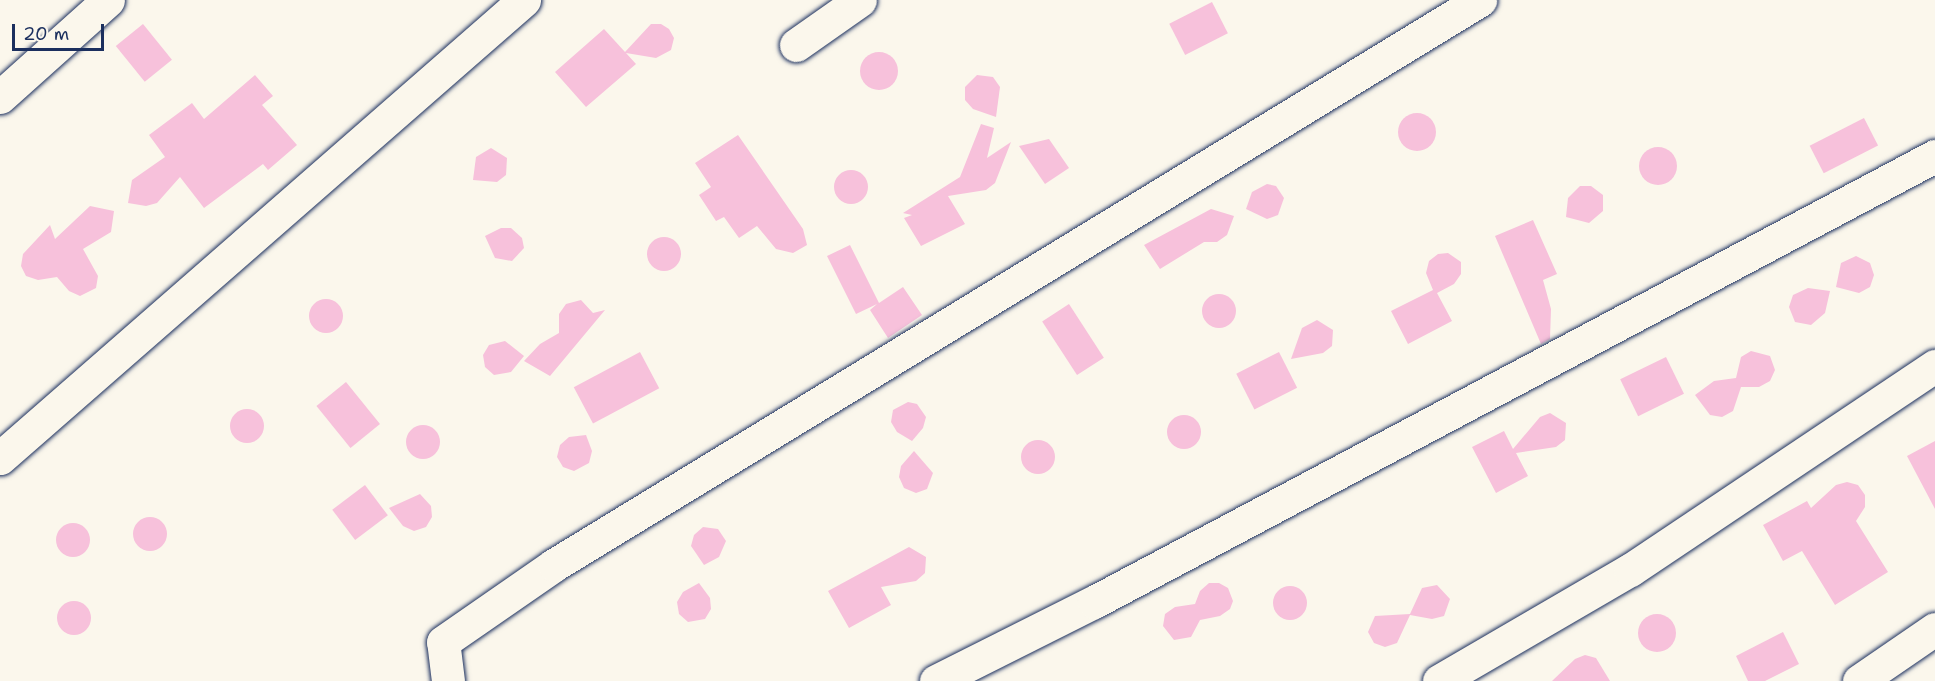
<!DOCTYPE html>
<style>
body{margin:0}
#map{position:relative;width:1935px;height:681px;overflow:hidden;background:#fbf7ec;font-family:"Shantell Sans",sans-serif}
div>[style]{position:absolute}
.building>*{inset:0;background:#f7c1db;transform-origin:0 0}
.round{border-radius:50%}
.roads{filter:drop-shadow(0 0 2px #1b2f5e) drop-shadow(0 0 2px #1b2f5e)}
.minor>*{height:33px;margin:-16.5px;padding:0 16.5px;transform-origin:16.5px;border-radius:16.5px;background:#fbf7ec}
span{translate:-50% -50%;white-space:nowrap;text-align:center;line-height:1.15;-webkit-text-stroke:5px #fbf7ec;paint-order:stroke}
.scale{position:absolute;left:12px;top:24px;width:92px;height:27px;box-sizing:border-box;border:3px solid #1b2f5e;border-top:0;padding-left:8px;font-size:18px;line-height:21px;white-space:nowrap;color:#1b2f5e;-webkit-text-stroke:4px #fbf7ec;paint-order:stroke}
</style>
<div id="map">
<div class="building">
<i style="left:1212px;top:2px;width:35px;height:48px;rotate:63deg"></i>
<i style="left:143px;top:24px;width:46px;height:35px;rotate:51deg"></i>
<i style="clip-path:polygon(651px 24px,661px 24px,669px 29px,674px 38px,671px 50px,656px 58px,626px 53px,636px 64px,586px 107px,555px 72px,604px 29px,625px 52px)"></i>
<i class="round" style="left:860px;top:52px;width:38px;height:38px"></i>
<i style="clip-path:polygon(255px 75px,273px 96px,262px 105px,297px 145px,268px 170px,263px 164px,204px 208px,180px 177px,157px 203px,146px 206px,128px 203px,132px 180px,165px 157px,149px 135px,192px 103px,204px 119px)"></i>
<i style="clip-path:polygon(977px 75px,993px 77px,1000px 87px,996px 117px,973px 109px,965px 100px,965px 87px)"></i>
<i class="round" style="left:1398px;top:113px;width:38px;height:38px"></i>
<i style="left:1864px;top:118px;width:31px;height:61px;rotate:63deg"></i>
<i style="clip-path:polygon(981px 124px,994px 128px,987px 158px,1011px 142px,995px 183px,986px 190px,948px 196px,965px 224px,921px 246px,904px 218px,912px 215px,903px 213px,960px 177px)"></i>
<i style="clip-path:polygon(738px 135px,803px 229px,807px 245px,793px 253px,776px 249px,757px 226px,739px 238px,724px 217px,716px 221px,699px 195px,711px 187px,695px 163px)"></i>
<i style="clip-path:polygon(1049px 139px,1069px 168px,1045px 184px,1019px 146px)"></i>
<i class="round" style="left:1639px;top:147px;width:38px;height:38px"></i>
<i style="clip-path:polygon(491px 148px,507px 158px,506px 175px,497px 182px,473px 180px,476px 157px)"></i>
<i class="round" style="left:834px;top:170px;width:34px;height:34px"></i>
<i style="clip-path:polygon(1267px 184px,1276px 186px,1284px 198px,1278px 215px,1267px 219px,1246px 209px,1252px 192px)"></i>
<i style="clip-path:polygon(1580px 186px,1591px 186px,1603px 195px,1603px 211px,1589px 223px,1566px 217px,1568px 198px)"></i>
<i style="clip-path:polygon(90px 206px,114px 211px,111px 232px,83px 249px,98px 276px,96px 288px,80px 296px,69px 291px,57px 277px,38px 280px,26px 276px,21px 266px,23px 254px,50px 225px,55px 239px)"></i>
<i style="clip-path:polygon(1211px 209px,1234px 216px,1227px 235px,1217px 242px,1204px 242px,1160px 269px,1144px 245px)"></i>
<i style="clip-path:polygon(1533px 220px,1557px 274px,1543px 280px,1551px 309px,1550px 339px,1541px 344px,1495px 236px)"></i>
<i style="clip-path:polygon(501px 228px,511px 228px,522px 238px,524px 248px,512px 261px,495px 258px,485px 236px)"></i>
<i class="round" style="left:647px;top:237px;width:34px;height:34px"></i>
<i style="clip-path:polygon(850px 245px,879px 303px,903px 287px,922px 315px,888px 338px,870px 310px,877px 304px,856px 314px,827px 256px)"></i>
<i style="clip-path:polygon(1448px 253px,1461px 262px,1461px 274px,1454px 284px,1437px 293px,1452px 321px,1408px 344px,1391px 311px,1433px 290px,1426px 273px,1429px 261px,1438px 254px)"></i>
<i style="clip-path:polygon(1856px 256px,1870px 263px,1874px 275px,1870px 287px,1859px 293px,1836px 287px,1841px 263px)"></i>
<i style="clip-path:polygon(1808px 288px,1830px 291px,1825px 313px,1811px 325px,1795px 322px,1789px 307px,1793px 295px)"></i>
<i class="round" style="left:1202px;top:294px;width:34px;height:34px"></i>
<i class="round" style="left:309px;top:299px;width:34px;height:34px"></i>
<i style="clip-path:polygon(581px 300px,593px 313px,605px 310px,550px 376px,524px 361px,540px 344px,559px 333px,559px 314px,566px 304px)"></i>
<i style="left:1069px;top:304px;width:64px;height:32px;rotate:57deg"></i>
<i style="clip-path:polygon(1317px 320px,1333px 330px,1332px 346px,1323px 353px,1291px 359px,1302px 328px)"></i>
<i style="clip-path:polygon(505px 341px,524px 356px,511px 372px,494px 375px,485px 367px,483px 355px,489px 345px)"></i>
<i style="clip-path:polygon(1751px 351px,1770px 356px,1775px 370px,1770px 381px,1759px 387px,1741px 387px,1733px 411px,1722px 417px,1710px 415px,1695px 395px,1714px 381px,1736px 378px,1741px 357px)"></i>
<i style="left:640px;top:352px;width:41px;height:75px;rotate:62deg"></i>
<i style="left:1279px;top:352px;width:40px;height:48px;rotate:63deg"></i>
<i style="left:1666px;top:357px;width:41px;height:51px;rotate:64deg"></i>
<i style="left:346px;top:382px;width:54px;height:38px;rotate:51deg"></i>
<i style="clip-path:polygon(908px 402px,917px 404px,926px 417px,923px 428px,912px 441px,897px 432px,891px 422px,893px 410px)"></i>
<i class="round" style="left:230px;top:409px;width:34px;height:34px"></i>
<i style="clip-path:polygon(1550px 413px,1566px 423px,1565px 440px,1556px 447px,1516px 453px,1528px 476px,1496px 493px,1472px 447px,1504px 431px,1513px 449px,1540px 417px)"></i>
<i class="round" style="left:1167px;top:415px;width:34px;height:34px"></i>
<i class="round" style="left:406px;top:425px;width:34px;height:34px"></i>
<i style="clip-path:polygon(586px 435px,592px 451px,589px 463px,574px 471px,563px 467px,557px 457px,560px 445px,569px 437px)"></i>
<i class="round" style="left:1021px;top:440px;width:34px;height:34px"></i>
<i style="clip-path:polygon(1935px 441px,1935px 509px,1907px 456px)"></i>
<i style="clip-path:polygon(914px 451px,933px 473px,927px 489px,916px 493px,904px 488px,899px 477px,901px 466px)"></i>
<i style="clip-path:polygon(1847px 482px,1858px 485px,1865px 495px,1865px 507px,1856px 521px,1888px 572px,1835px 605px,1802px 551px,1783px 561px,1763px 525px,1807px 501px,1811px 508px,1836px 485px)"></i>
<i style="left:365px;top:485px;width:38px;height:41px;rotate:53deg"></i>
<i style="clip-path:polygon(420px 494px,431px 506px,432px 517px,426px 527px,414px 531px,403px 526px,389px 508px)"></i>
<i class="round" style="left:133px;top:517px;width:34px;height:34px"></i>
<i class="round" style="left:56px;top:523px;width:34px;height:34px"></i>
<i style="clip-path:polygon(703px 527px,718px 529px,726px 541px,719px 557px,704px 565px,691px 546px,694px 535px)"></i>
<i style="clip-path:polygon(909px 547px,926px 557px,925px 573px,916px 581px,881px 587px,891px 605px,849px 628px,828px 591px)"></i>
<i style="clip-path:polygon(699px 583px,710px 598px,711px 609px,705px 619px,688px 622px,679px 614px,677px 602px,683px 592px)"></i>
<i style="clip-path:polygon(1209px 583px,1219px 583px,1228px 588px,1233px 601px,1230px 609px,1220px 616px,1200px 620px,1191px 637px,1174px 640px,1163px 626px,1165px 614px,1175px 607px,1195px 604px,1200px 591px)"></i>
<i style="clip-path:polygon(1437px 585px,1450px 599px,1444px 616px,1432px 619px,1410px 615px,1397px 643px,1385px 647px,1374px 643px,1368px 632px,1375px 616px,1410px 614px,1422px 588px)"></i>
<i class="round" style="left:1273px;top:586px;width:34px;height:34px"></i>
<i class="round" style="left:57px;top:601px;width:34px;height:34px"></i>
<i class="round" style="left:1638px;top:614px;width:38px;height:38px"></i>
<i style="clip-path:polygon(1783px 632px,1799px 664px,1765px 681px,1748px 681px,1736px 656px)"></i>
<i style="clip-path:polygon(1585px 655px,1596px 658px,1610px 681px,1552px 681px,1575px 659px)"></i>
</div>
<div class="roads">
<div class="minor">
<i style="left:796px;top:45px;width:78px;rotate:-35.1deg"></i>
<i style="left:0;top:97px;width:145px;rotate:-41.9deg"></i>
<i style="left:0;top:458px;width:696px;rotate:-41.15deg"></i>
<i style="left:448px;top:681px;width:39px;rotate:-97deg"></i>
<i style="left:443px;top:642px;width:135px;rotate:-34.7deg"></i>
<i style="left:554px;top:565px;width:1085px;rotate:-31.39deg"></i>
<i style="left:936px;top:681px;width:177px;rotate:-26.6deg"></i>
<i style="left:1094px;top:602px;width:952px;rotate:-27.94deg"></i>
<i style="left:1439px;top:681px;width:221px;rotate:-30.2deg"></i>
<i style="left:1630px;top:570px;width:367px;rotate:-33.8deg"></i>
<i style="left:1859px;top:681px;width:92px;rotate:-34.4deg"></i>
</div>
</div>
<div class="scale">20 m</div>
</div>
